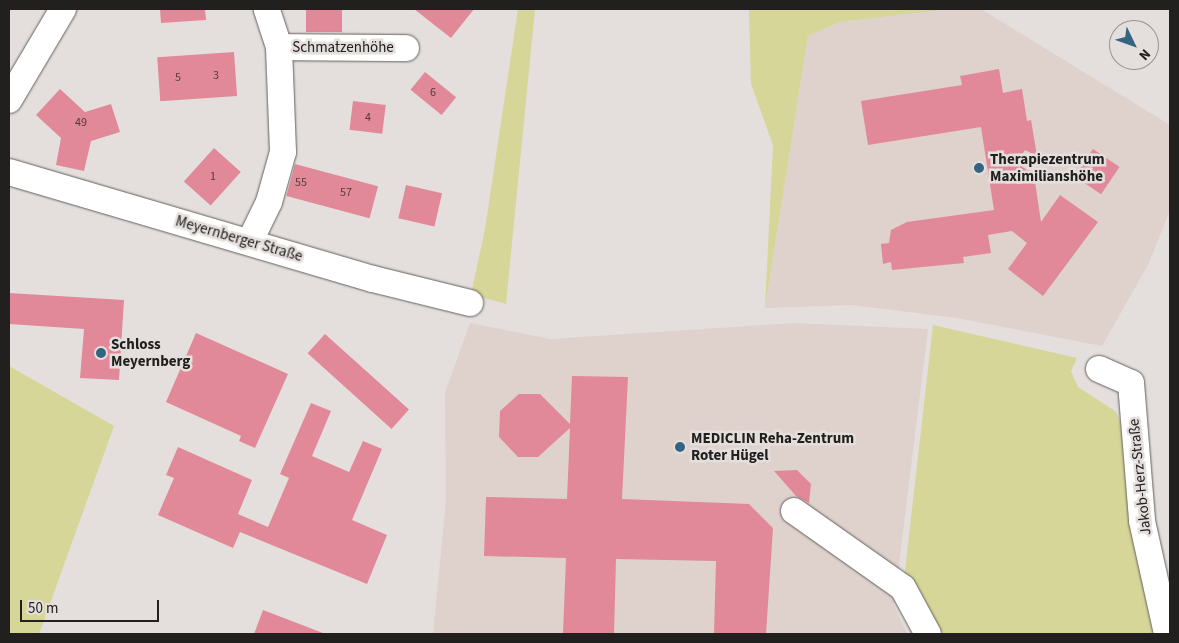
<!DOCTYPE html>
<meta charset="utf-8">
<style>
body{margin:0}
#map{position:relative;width:1179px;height:643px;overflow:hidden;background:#e4dfdd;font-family:"Source Sans 3",sans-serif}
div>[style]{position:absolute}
.built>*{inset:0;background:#dfd1cc}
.green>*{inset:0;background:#d5d698}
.building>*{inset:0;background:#e18998;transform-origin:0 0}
.roads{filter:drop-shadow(0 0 1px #645f5d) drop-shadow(0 0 1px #645f5d)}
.minor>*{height:26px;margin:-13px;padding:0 13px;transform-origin:13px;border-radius:13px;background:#fff}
.dots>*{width:14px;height:14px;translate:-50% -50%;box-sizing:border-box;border:2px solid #e4dfdd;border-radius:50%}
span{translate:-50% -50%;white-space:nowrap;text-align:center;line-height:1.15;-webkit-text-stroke:5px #e4dfdd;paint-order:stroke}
.number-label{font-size:12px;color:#523a3d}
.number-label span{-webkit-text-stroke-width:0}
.street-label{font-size:15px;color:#22201f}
.poi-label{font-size:15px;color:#22201f;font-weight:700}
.left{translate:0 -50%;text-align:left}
.frame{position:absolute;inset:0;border:10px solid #22201f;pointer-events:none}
.north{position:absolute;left:1109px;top:20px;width:50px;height:50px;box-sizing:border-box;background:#e4dfdd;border:1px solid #969391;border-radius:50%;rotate:132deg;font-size:14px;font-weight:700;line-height:20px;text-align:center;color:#22201f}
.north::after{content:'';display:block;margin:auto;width:18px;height:22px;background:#336482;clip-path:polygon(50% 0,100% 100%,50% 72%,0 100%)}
.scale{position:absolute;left:20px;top:600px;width:139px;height:22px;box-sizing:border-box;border:2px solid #22201f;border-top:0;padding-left:6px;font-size:15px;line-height:18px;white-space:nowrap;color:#22201f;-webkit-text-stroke:4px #e4dfdd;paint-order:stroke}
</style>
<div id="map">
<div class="built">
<i style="clip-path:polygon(950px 9px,981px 9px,1170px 125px,1170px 210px,1149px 263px,1102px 346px,957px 318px,852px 305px,765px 308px,808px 36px,840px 22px)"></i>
<i style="clip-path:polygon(470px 323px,550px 339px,794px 323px,928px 329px,894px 605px,907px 634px,433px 634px,446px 501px,445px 393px)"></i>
</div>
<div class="green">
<i style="clip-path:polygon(518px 9px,535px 9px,506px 304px,471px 294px,485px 229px)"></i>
<i style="clip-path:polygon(749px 9px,950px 9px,840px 22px,808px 36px,765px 308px,773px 145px,751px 84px)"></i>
<i style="clip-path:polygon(933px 325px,1077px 358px,1071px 371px,1078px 387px,1115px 411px,1125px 429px,1167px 634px,944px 634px,903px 588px)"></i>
<i style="clip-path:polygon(9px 366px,114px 426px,39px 634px,9px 634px)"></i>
</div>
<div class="building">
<i style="clip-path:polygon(160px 9px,205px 9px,206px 20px,161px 23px)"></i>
<i style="left:306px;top:9px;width:36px;height:23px"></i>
<i style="clip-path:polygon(414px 9px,474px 9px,451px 38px)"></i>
<i style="left:234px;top:52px;width:44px;height:77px;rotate:86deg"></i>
<i style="clip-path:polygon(999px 69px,1003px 93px,1022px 89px,1027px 121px,1031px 120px,1037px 156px,1025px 150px,1017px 163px,1034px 175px,1041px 222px,1060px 195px,1098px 222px,1043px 296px,1008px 269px,1027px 243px,1012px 231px,988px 235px,991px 253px,963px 257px,964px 263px,892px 270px,891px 262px,883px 264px,881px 244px,889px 243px,891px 230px,907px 222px,994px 210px,981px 127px,868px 145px,861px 101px,962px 85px,960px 76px)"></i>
<i style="left:425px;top:72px;width:40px;height:23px;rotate:39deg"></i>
<i style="clip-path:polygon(60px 89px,85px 112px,111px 104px,120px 132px,91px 141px,84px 171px,56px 165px,61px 138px,36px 115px)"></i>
<i style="left:353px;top:101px;width:33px;height:29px;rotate:7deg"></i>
<i style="left:214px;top:148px;width:36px;height:45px;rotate:42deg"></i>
<i style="left:1093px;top:149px;width:32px;height:33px;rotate:34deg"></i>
<i style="left:295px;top:164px;width:86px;height:33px;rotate:15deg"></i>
<i style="left:406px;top:185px;width:37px;height:34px;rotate:13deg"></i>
<i style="clip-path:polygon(9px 293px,124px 300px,119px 380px,80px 378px,84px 329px,9px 324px)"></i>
<i style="clip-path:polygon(196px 333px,288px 374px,255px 448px,239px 441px,241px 436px,166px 402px)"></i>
<i style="left:325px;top:334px;width:113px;height:26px;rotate:42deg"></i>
<i style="clip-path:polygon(572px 376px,628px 377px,622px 499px,749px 504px,773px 528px,766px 634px,714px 634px,716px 561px,616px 559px,614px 634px,563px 634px,566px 558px,484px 556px,486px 497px,567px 499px,570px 428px,538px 457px,518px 457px,499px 437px,500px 411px,519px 394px,540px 394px,570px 424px)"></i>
<i style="clip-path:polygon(311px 403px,331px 411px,312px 456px,349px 472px,363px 441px,382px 449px,352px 520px,387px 535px,367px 584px,240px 532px,233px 548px,158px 515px,174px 478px,166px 475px,178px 447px,252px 480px,238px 514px,268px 527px,289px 478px,280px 474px)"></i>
<i style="clip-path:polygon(797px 470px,811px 484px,809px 503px,796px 496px,774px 471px)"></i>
<i style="clip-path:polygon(263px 610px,323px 633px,323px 634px,254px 634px)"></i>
</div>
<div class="roads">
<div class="minor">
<i style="left:279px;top:47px;width:127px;rotate:0.5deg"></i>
<i style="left:9px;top:100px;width:106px;rotate:-59.3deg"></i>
<i style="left:9px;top:172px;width:379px;rotate:16.4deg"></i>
<i style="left:373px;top:279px;width:100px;rotate:13.9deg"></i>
<i style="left:250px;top:241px;width:43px;rotate:-64deg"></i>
<i style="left:269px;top:202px;width:52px;rotate:-74.4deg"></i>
<i style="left:283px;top:152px;width:105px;rotate:-92.2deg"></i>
<i style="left:279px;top:47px;width:40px;rotate:-108deg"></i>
<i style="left:1099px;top:369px;width:35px;rotate:24deg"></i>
<i style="left:1131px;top:383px;width:138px;rotate:85.4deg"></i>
<i style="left:1142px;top:521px;width:116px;rotate:77.5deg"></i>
<i style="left:794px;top:511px;width:133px;rotate:35.2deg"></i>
<i style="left:903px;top:588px;width:52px;rotate:61.5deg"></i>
</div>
</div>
<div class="dots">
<i style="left:979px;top:168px;background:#336482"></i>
<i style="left:101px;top:353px;background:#336482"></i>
<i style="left:680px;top:447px;background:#336482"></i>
</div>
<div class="number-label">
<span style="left:216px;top:76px">3</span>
<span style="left:178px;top:78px">5</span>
<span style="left:433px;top:93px">6</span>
<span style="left:368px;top:118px">4</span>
<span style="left:81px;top:123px">49</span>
<span style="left:213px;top:177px">1</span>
<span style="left:301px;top:183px">55</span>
<span style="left:346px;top:193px">57</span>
</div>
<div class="street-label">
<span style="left:343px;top:48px">Schmatzenhöhe</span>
<span style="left:239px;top:239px;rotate:16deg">Meyernberger Straße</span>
<span style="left:1140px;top:477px;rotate:-96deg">Jakob-Herz-Straße</span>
</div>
<div class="poi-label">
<span class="left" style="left:990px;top:168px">Therapiezentrum<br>Maximilianshöhe</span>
<span class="left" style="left:111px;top:353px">Schloss<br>Meyernberg</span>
<span class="left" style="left:691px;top:447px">MEDICLIN Reha-Zentrum<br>Roter Hügel</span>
</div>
<div class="frame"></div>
<div class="north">N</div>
<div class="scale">50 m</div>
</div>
